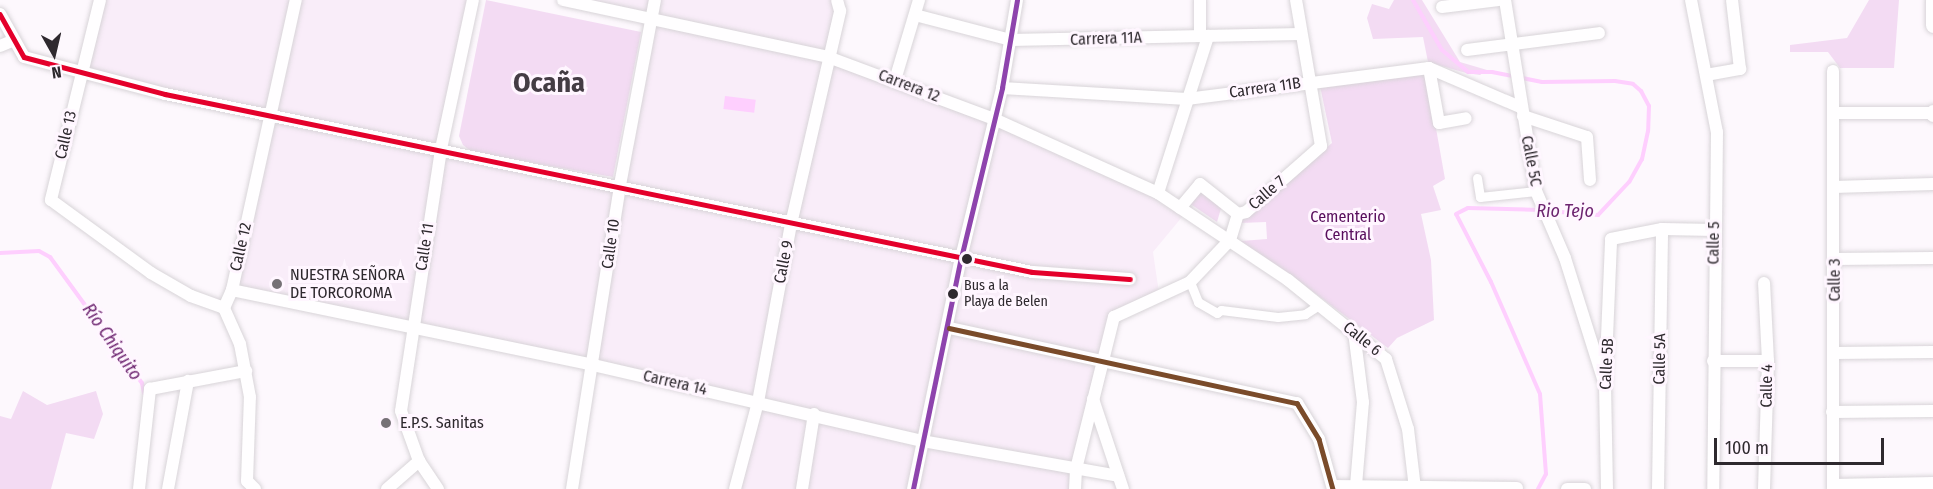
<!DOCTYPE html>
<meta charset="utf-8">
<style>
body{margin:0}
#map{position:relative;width:1933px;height:489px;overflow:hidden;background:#fdf8fd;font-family:"Fira Sans Condensed",sans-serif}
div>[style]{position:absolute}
.built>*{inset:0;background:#f9edf9}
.green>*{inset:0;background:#f3dbf3}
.water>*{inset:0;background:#fecffe;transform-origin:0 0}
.stream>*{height:4px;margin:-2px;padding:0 2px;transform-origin:2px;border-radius:2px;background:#fecffe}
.roads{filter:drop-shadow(0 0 2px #d8d4d8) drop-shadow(0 0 2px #d8d4d8)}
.pedestrian>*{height:9px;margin:-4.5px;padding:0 4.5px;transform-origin:4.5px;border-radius:4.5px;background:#fffeff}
.minor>*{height:12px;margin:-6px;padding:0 6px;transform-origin:6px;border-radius:6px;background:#fffeff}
.tertiary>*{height:15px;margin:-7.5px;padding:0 7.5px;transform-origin:7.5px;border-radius:7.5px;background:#fffeff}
.bus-1>*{height:4.5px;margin:-2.25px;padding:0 2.25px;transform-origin:2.25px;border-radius:2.25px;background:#e4002b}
.bus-2>*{height:4.5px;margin:-2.25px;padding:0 2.25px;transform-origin:2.25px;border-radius:2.25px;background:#8e44ad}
.bus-3>*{height:4.5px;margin:-2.25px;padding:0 2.25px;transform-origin:2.25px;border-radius:2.25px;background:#7a4b2a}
.dots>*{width:16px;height:16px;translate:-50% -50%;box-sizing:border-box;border:3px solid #fff6ff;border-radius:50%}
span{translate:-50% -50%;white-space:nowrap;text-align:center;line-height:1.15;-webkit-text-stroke:6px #fff6ff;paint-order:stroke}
.bus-label{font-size:14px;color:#2e292e}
.left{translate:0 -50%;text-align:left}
.street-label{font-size:16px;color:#2e292e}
.park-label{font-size:16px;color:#580d5c}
.poi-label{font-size:16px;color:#2e292e}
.water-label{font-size:18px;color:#6d2470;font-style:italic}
.town-label{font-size:28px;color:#443c44;font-weight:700}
.north{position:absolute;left:24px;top:24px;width:60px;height:60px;-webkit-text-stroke:4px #fff6ff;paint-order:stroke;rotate:172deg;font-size:16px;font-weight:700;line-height:24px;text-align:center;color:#2e292e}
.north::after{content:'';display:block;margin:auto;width:21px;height:27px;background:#2e292e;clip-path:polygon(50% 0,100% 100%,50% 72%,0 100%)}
.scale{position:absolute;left:1714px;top:438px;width:170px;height:27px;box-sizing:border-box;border:3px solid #2e292e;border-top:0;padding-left:8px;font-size:18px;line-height:21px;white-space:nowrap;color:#2e292e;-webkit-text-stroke:4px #fff6ff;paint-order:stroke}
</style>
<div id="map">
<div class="built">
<i style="clip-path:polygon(103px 0,477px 0,444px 152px,616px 180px,647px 17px,561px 0,840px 0,825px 54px,922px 88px,1187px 211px,1153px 252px,1159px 293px,1110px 315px,1075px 489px,739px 489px,761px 399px,230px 288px,264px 119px,83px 73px)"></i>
</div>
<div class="green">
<i style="clip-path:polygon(486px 0,641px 32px,613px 177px,472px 152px,463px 145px,459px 136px)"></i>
<i style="clip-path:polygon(1394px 0,1422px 0,1460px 62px,1487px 70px,1480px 75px,1466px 73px,1428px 62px,1423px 37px,1373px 39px,1367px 18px,1372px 4px,1389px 9px)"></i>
<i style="clip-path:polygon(1869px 0,1899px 0,1894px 68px,1840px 68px,1828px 52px,1790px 52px,1790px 45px,1847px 38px)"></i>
<i style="clip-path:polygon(1426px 72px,1445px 179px,1433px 186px,1441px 210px,1421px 214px,1431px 260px,1434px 320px,1397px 338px,1388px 348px,1292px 276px,1241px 245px,1241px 241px,1267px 239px,1266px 222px,1240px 223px,1240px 218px,1332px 143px,1320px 86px)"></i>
<i style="clip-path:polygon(1200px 190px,1222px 205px,1217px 222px,1189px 203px)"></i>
<i style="clip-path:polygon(23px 391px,47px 405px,96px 391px,103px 414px,94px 439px,66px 433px,51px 489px,0 489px,0 416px,11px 419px)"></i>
</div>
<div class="water">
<i style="left:725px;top:96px;width:31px;height:13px;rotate:7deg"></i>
</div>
<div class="stream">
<i style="left:1413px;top:0;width:58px;rotate:59.9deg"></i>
<i style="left:1442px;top:50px;width:34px;rotate:40deg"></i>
<i style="left:1468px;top:72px;width:24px"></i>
<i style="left:1492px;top:72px;width:51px;rotate:11.3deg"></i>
<i style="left:1542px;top:82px;width:73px;rotate:-0.8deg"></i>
<i style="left:1615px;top:81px;width:18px;rotate:9deg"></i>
<i style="left:1633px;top:84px;width:11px;rotate:41deg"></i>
<i style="left:1641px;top:91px;width:17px;rotate:62deg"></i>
<i style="left:1649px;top:106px;width:25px;rotate:92deg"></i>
<i style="left:1648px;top:131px;width:29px;rotate:102deg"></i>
<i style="left:1642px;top:159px;width:26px;rotate:119deg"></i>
<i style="left:1629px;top:182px;width:45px;rotate:133.2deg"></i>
<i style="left:1598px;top:215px;width:50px;rotate:-175.4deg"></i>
<i style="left:0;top:253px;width:39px;rotate:-3deg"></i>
<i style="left:39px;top:251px;width:13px;rotate:29deg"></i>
<i style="left:50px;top:257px;width:156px;rotate:53.9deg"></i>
<i style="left:142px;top:383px;width:10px;rotate:79deg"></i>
<i style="left:1538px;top:489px;width:17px;rotate:-62deg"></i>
<i style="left:1546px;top:474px;width:80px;rotate:-94.3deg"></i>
<i style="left:1540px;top:394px;width:122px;rotate:-113.6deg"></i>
<i style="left:1491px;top:282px;width:76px;rotate:-117.2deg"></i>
<i style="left:1456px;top:214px;width:13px;rotate:-27deg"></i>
<i style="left:1468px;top:208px;width:73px;rotate:1.6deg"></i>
</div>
<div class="roads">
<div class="pedestrian">
<i style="left:1477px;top:178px;width:19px;rotate:81deg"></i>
<i style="left:1480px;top:197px;width:56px;rotate:-6.1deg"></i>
<i style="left:1190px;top:282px;width:22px;rotate:68deg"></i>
<i style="left:1198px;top:302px;width:22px;rotate:30deg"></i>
<i style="left:1217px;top:313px;width:5px;rotate:-37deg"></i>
<i style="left:1221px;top:310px;width:57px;rotate:7deg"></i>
<i style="left:1278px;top:317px;width:27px;rotate:-6deg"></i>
<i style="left:1305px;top:314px;width:17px;rotate:-33deg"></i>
</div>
<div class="minor">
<i style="left:100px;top:0;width:206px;rotate:103.8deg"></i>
<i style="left:51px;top:200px;width:124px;rotate:36.1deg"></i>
<i style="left:151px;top:273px;width:46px;rotate:29.9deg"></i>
<i style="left:191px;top:296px;width:35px;rotate:20deg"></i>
<i style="left:563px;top:0;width:271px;rotate:12.1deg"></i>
<i style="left:828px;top:57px;width:177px;rotate:20.5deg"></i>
<i style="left:994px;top:119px;width:180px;rotate:24.3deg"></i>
<i style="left:1158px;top:193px;width:156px;rotate:33.8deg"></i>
<i style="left:1288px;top:280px;width:126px;rotate:38.9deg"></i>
<i style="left:1386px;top:359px;width:73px;rotate:72.6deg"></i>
<i style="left:1408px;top:429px;width:60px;rotate:83.3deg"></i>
<i style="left:1200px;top:0;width:36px;rotate:90deg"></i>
<i style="left:1505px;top:0;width:193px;rotate:80.8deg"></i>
<i style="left:1536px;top:191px;width:73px;rotate:66.6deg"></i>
<i style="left:1565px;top:258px;width:133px;rotate:72.5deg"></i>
<i style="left:1691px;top:0;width:135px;rotate:78.9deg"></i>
<i style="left:1717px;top:132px;width:357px;rotate:90.6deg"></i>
<i style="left:1442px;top:7px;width:57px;rotate:-7deg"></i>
<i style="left:0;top:14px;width:49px;rotate:60.8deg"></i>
<i style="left:24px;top:57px;width:146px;rotate:14.7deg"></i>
<i style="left:165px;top:94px;width:885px;rotate:11.6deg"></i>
<i style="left:1032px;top:272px;width:98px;rotate:4.1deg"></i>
<i style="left:915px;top:15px;width:99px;rotate:14.6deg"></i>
<i style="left:1011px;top:40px;width:289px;rotate:-1.2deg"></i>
<i style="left:0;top:46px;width:13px;rotate:-23deg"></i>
<i style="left:1467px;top:50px;width:133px;rotate:-7.3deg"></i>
<i style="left:1429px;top:68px;width:56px;rotate:79.7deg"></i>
<i style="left:1439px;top:123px;width:27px;rotate:-10deg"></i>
<i style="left:1833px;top:71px;width:418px;rotate:90deg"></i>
<i style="left:1706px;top:75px;width:35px;rotate:-10deg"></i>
<i style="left:1740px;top:69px;width:69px;rotate:-96.6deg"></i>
<i style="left:895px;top:80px;width:84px;rotate:-73.3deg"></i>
<i style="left:1002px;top:88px;width:185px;rotate:3.4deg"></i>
<i style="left:1187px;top:99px;width:244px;rotate:-7.3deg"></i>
<i style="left:1429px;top:68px;width:99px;rotate:23.2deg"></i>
<i style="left:1835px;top:113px;width:98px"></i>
<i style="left:1523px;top:116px;width:67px;rotate:18.2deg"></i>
<i style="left:1587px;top:137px;width:43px;rotate:86deg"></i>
<i style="left:1834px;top:187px;width:99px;rotate:-1.7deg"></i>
<i style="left:1158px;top:193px;width:165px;rotate:-72.3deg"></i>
<i style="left:1180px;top:208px;width:31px;rotate:-50deg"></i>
<i style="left:1200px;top:184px;width:48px;rotate:38.3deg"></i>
<i style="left:1835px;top:259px;width:98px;rotate:-0.6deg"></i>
<i style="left:232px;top:290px;width:369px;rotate:11.7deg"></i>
<i style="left:593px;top:365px;width:338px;rotate:13deg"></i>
<i style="left:922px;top:441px;width:199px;rotate:10.1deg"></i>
<i style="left:949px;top:328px;width:356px;rotate:12.2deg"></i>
<i style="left:1297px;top:403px;width:42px;rotate:58.6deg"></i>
<i style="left:1319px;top:439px;width:52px;rotate:74.4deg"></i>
<i style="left:1354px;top:332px;width:71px;rotate:82.7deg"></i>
<i style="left:1363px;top:402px;width:84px;rotate:94.8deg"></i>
<i style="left:1835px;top:353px;width:98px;rotate:-0.6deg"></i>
<i style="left:1713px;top:361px;width:55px"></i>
<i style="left:1093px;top:399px;width:95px;rotate:71.6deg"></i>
<i style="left:1832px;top:412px;width:101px;rotate:-0.6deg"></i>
<i style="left:1833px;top:485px;width:100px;rotate:-1.1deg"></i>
<i style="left:1333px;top:486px;width:184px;rotate:0.6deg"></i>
<i style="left:139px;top:489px;width:101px;rotate:-83.7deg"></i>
<i style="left:150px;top:389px;width:98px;rotate:-10.6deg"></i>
<i style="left:168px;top:489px;width:110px;rotate:-79.5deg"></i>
<i style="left:255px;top:489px;width:11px;rotate:-135deg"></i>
<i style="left:247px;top:481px;width:84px;rotate:-88deg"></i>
<i style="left:250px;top:397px;width:54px;rotate:-100.7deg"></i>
<i style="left:240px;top:344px;width:39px;rotate:-114deg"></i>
<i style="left:224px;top:308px;width:20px;rotate:-66deg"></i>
<i style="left:232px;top:290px;width:297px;rotate:-77.6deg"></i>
<i style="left:387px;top:489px;width:43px;rotate:-41.2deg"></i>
<i style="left:438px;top:489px;width:34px;rotate:-124deg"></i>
<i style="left:419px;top:461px;width:53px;rotate:-109.8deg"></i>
<i style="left:401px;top:411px;width:265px;rotate:-81.3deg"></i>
<i style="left:441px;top:149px;width:152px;rotate:-77.9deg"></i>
<i style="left:572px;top:489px;width:308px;rotate:-81deg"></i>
<i style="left:620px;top:185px;width:188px;rotate:-79.3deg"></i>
<i style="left:735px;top:489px;width:90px;rotate:-75.2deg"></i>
<i style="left:758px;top:402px;width:181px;rotate:-79.5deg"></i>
<i style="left:791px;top:224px;width:219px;rotate:-77deg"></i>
<i style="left:840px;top:11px;width:11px;rotate:-105deg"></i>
<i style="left:802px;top:489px;width:76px;rotate:-80.9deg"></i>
<i style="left:913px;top:489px;width:236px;rotate:-78.3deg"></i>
<i style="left:961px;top:258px;width:175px;rotate:-76.4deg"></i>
<i style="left:1002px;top:88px;width:89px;rotate:-80.3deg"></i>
<i style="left:1075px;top:489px;width:20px;rotate:-87deg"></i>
<i style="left:1076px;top:469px;width:157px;rotate:-76deg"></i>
<i style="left:1114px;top:317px;width:84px;rotate:-24.7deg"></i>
<i style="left:1190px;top:282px;width:58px;rotate:-46.4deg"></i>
<i style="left:1230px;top:240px;width:27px;rotate:-73deg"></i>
<i style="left:1238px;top:214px;width:8px;rotate:-14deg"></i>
<i style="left:1246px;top:212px;width:100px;rotate:-41.3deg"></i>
<i style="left:1321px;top:146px;width:148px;rotate:-99.7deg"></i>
<i style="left:1567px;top:489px;width:18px"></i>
<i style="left:1607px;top:489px;width:104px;rotate:-91.1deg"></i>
<i style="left:1605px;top:385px;width:146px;rotate:-87.6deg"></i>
<i style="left:1611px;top:239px;width:52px;rotate:-11.1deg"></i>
<i style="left:1662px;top:229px;width:53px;rotate:1.1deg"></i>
<i style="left:1658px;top:489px;width:260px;rotate:-89.1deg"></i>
<i style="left:1764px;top:489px;width:128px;rotate:-88.2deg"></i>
<i style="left:1768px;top:361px;width:78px;rotate:-92.9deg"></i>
</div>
<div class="tertiary">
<i style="left:1933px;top:0;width:25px;rotate:90deg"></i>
<i style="left:1933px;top:112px;width:2px;rotate:90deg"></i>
</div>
</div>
<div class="bus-1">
<i style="left:0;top:14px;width:49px;rotate:60.8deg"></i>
<i style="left:24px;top:57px;width:146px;rotate:14.7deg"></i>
<i style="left:165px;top:94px;width:885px;rotate:11.6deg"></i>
<i style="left:1032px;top:272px;width:98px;rotate:4.1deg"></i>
</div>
<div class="bus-2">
<i style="left:913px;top:489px;width:236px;rotate:-78.3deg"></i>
<i style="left:961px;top:258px;width:175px;rotate:-76.4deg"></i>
<i style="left:1002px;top:88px;width:89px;rotate:-80.3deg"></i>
</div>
<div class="bus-3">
<i style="left:949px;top:328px;width:356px;rotate:12.2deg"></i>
<i style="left:1297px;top:403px;width:42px;rotate:58.6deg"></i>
<i style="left:1319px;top:439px;width:52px;rotate:74.4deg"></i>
</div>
<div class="dots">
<i style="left:967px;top:259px;background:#2e292e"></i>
<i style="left:277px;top:284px;background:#767176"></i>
<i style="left:953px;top:294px;background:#2e292e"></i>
<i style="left:386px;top:423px;background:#767176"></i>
</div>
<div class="bus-label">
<span class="left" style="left:964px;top:294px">Bus a la<br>Playa de Belen</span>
</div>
<div class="street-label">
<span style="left:1106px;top:39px;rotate:-2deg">Carrera 11A</span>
<span style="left:909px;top:86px;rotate:21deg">Carrera 12</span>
<span style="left:1265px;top:88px;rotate:-8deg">Carrera 11B</span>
<span style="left:66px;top:135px;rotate:-77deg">Calle 13</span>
<span style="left:1531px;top:161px;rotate:79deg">Calle 5C</span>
<span style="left:1267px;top:193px;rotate:-41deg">Calle 7</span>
<span style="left:1714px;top:243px;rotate:-89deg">Calle 5</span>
<span style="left:611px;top:244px;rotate:-82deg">Calle 10</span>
<span style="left:241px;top:247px;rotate:-77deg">Calle 12</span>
<span style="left:425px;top:247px;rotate:-81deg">Calle 11</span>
<span style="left:784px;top:262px;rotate:-79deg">Calle 9</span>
<span style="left:1835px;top:280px;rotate:-90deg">Calle 3</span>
<span style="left:1362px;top:339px;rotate:39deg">Calle 6</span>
<span style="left:1660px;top:359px;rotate:-89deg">Calle 5A</span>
<span style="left:1607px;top:364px;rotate:-87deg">Calle 5B</span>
<span style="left:675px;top:383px;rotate:13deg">Carrera 14</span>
<span style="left:1767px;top:386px;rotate:-89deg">Calle 4</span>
</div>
<div class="park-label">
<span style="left:1348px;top:226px">Cementerio<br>Central</span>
</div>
<div class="poi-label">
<span class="left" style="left:290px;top:284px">NUESTRA SEÑORA<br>DE TORCOROMA</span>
<span class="left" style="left:400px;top:423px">E.P.S. Sanitas</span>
</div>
<div class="water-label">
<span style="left:1565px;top:211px">Rio Tejo</span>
<span style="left:112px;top:342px;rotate:55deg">Río Chiquito</span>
</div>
<div class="town-label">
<span style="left:549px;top:83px">Ocaña</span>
</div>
<div class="north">N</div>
<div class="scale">100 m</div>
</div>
